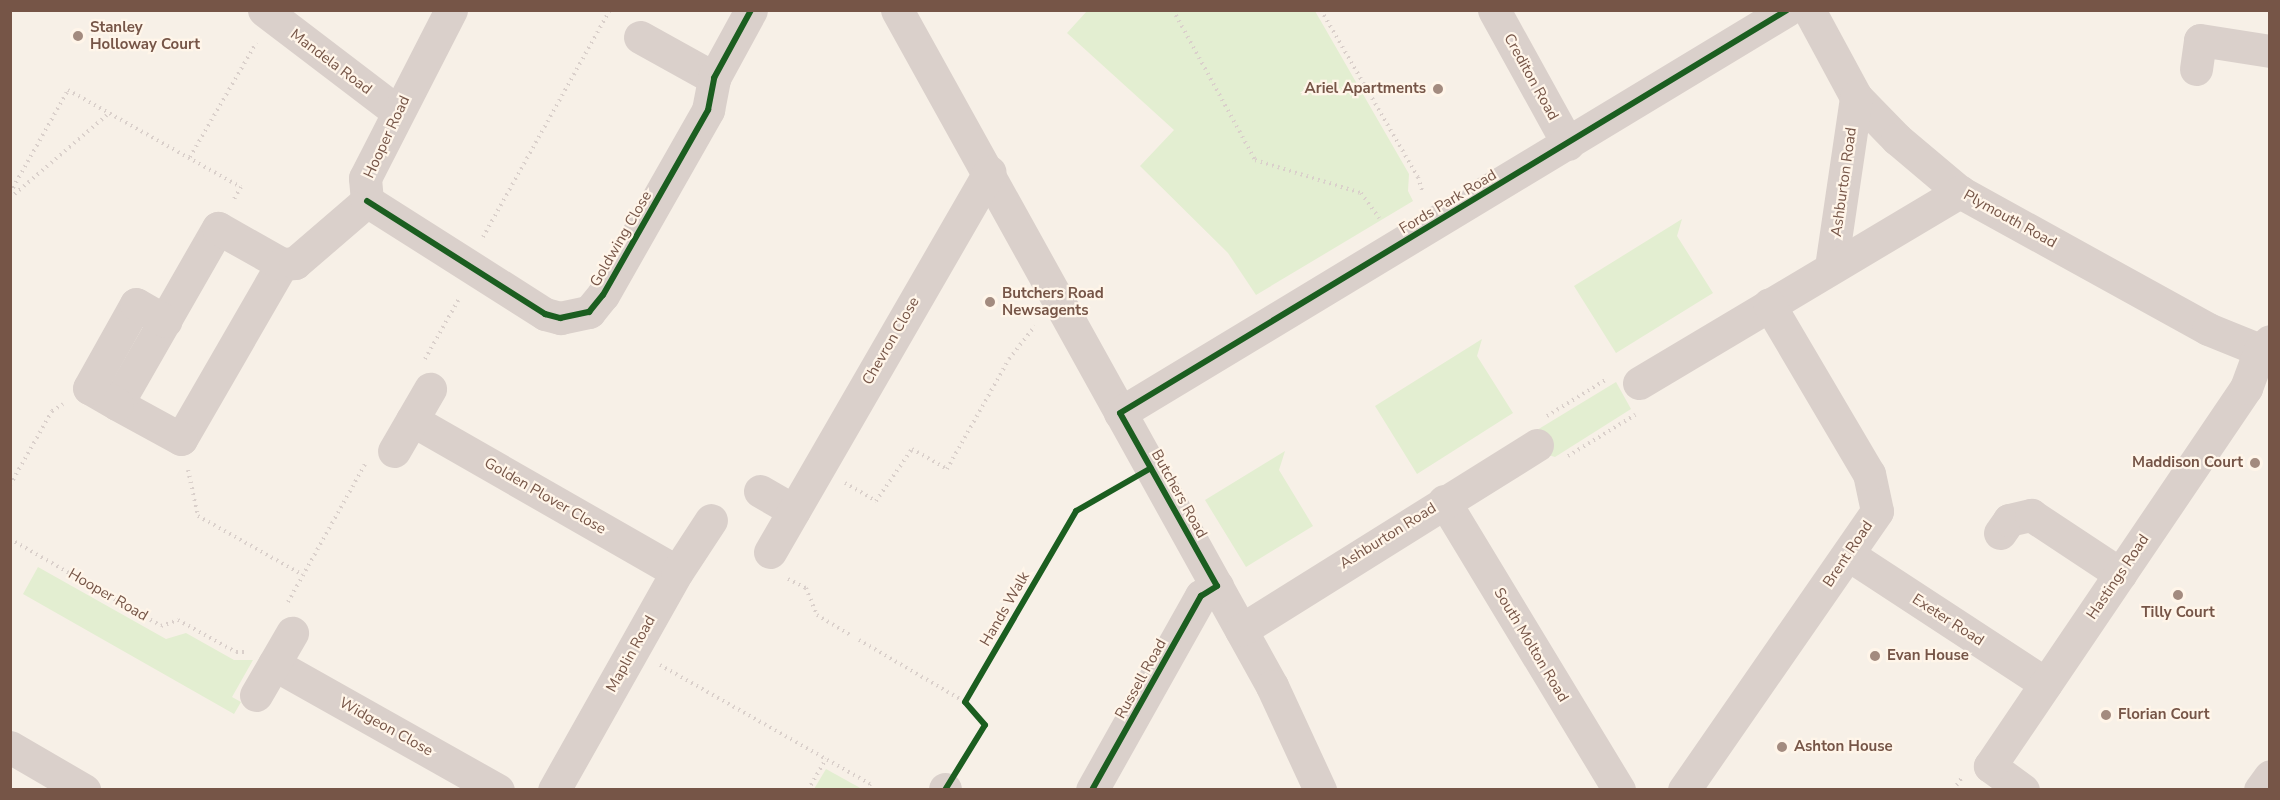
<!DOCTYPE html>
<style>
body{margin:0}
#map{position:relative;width:2280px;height:800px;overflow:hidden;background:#f7f0e7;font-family:"Nunito Sans",sans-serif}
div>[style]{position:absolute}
.green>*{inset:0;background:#e3eed1}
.path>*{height:4px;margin-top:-2px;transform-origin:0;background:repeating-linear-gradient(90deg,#dad0cb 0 1.5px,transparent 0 6px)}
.minor>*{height:33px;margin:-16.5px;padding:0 16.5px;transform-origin:16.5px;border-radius:16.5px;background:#dad0cb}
.cycleway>*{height:6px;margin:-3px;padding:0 3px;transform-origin:3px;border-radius:3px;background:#1b5e20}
.dots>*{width:16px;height:16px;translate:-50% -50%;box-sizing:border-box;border:3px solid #fff5e9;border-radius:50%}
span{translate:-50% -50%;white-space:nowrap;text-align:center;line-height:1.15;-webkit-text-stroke:4.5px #fff5e9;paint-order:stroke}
.poi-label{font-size:15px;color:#765547;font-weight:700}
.left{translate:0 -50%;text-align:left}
.right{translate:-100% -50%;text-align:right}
.street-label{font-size:15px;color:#765547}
.frame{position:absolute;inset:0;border:12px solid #765547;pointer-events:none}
</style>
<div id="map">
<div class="green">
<i style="clip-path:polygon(1087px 11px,1315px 11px,1409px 174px,1408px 191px,1413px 201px,1256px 295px,1228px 253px,1140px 166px,1174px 130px,1067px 33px)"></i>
<i style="clip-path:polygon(1682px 219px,1677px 236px,1713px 293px,1616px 353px,1574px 286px)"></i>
<i style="clip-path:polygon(1482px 339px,1477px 356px,1513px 413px,1417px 474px,1375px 406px)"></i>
<i style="clip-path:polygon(1616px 382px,1631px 409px,1555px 457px,1548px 455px,1537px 430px)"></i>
<i style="clip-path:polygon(1285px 451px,1279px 470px,1313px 526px,1246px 567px,1205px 500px)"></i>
<i style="clip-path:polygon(38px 567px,166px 639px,186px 633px,234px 660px,253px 660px,232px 697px,241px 702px,234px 714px,23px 594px)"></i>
<i style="clip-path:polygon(826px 769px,862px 789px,814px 789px)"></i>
</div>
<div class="path">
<i style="left:1173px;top:10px;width:171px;rotate:61.3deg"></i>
<i style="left:1255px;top:160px;width:111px;rotate:17.3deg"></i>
<i style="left:1361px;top:193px;width:31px;rotate:54deg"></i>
<i style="left:1321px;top:10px;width:193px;rotate:59.9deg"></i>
<i style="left:1418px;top:177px;width:17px;rotate:73deg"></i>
<i style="left:190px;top:157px;width:132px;rotate:-59.9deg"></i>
<i style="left:10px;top:193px;width:118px;rotate:-60.6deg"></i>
<i style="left:68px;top:90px;width:198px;rotate:29.3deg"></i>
<i style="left:241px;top:187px;width:16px;rotate:120deg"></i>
<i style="left:10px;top:198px;width:130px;rotate:-40.6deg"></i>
<i style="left:483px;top:237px;width:260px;rotate:-60.8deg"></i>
<i style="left:425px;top:359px;width:71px;rotate:-60.6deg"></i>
<i style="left:1547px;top:416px;width:70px;rotate:-31.7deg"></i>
<i style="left:1568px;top:456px;width:79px;rotate:-31.5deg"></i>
<i style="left:188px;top:470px;width:47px;rotate:77.7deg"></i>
<i style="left:198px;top:516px;width:120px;rotate:29.3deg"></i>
<i style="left:845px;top:483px;width:36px;rotate:30deg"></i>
<i style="left:876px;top:501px;width:63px;rotate:-55.3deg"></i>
<i style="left:912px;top:449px;width:40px;rotate:29.7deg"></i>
<i style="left:947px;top:469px;width:126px;rotate:-60.6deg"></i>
<i style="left:1009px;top:359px;width:42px;rotate:-51.8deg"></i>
<i style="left:10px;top:485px;width:85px;rotate:-60.4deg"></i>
<i style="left:52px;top:411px;width:13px;rotate:-32deg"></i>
<i style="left:10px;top:539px;width:174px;rotate:29.9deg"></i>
<i style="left:161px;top:626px;width:18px;rotate:-19deg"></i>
<i style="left:178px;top:620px;width:66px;rotate:28.9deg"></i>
<i style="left:236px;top:652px;width:8px"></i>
<i style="left:788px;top:579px;width:20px;rotate:27deg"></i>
<i style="left:806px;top:588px;width:29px;rotate:68deg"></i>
<i style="left:817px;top:615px;width:41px;rotate:31deg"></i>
<i style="left:288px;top:602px;width:158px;rotate:-60.8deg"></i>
<i style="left:859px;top:640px;width:123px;rotate:30.3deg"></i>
<i style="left:965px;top:702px;width:30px;rotate:49deg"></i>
<i style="left:985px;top:725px;width:45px;rotate:122.3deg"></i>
<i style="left:660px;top:665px;width:241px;rotate:29.5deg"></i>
<i style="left:870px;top:784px;width:7px;rotate:117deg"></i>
<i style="left:965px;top:702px;width:221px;rotate:-59.8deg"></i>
<i style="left:1076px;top:511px;width:56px;rotate:-30.3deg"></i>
<i style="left:808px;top:790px;width:36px;rotate:-60deg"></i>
<i style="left:1953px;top:790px;width:14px;rotate:-54deg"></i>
</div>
<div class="minor">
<i style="left:264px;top:10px;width:168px;rotate:37.3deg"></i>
<i style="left:897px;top:10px;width:773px;rotate:60.98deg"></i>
<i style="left:1272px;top:686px;width:115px;rotate:65.2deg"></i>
<i style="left:1494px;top:10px;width:153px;rotate:61.1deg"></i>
<i style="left:1809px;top:10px;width:99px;rotate:61.6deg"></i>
<i style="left:1856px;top:97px;width:59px;rotate:45.7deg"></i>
<i style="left:1897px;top:139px;width:82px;rotate:40.1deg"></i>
<i style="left:1960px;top:192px;width:283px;rotate:28.9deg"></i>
<i style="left:2208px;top:329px;width:56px;rotate:22deg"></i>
<i style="left:2260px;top:350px;width:13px;rotate:-42deg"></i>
<i style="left:640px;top:37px;width:85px;rotate:29deg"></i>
<i style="left:2196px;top:69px;width:29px;rotate:-82deg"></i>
<i style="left:2200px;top:40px;width:71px;rotate:8.9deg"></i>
<i style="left:367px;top:201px;width:211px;rotate:32.4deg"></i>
<i style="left:545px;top:314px;width:16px;rotate:15deg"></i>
<i style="left:560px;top:318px;width:30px;rotate:-12deg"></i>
<i style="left:589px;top:312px;width:22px;rotate:-51deg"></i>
<i style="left:603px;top:295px;width:213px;rotate:-60.4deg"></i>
<i style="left:708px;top:110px;width:33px;rotate:-79deg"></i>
<i style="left:714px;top:78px;width:77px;rotate:-61.4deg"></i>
<i style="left:282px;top:264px;width:202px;rotate:120deg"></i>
<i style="left:181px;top:439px;width:73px;rotate:-151.3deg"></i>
<i style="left:117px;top:404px;width:203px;rotate:-60.2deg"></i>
<i style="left:218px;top:228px;width:73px;rotate:29.4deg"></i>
<i style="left:282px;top:264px;width:13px;rotate:-4deg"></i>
<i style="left:295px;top:263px;width:95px;rotate:-40.7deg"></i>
<i style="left:367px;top:201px;width:23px;rotate:-95deg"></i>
<i style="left:365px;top:178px;width:189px;rotate:-62.9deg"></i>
<i style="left:1831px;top:267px;width:172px;rotate:-81.6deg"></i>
<i style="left:1639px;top:383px;width:374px;rotate:-30.8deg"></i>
<i style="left:117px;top:404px;width:32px;rotate:-150deg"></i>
<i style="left:89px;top:388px;width:96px;rotate:-60.8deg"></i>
<i style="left:136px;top:304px;width:34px;rotate:30deg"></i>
<i style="left:1120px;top:413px;width:779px;rotate:-31.14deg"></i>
<i style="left:412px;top:420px;width:305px;rotate:29.8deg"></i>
<i style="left:394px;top:451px;width:72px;rotate:-59.9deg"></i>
<i style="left:760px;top:491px;width:39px;rotate:30deg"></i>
<i style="left:1444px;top:501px;width:338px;rotate:58.8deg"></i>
<i style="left:2000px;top:533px;width:16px;rotate:-55deg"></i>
<i style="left:2009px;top:520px;width:23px;rotate:-13deg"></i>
<i style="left:2031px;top:515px;width:107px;rotate:33.5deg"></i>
<i style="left:770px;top:552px;width:439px;rotate:-60deg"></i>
<i style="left:1849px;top:555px;width:235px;rotate:33.2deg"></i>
<i style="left:1241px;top:630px;width:349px;rotate:-32deg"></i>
<i style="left:274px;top:664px;width:257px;rotate:29.4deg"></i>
<i style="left:256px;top:695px;width:72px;rotate:-59.9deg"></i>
<i style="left:10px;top:747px;width:86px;rotate:30.2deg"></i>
<i style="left:554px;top:790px;width:250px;rotate:-60.6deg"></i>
<i style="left:677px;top:572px;width:62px;rotate:-56.8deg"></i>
<i style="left:945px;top:790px;width:1px;rotate:-90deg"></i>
<i style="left:1092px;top:790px;width:223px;rotate:-60.7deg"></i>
<i style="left:1201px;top:596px;width:19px;rotate:-32deg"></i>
<i style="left:1684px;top:790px;width:339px;rotate:-55.3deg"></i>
<i style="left:1877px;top:511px;width:38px;rotate:-102deg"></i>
<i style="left:1869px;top:474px;width:197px;rotate:-120.5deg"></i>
<i style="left:2023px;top:790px;width:41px;rotate:-144deg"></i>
<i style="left:1990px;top:766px;width:457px;rotate:-55.9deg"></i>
<i style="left:2246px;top:388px;width:40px;rotate:-69.8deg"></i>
<i style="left:2260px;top:790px;width:17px;rotate:-54deg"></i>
</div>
<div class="cycleway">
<i style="left:367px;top:201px;width:211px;rotate:32.4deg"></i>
<i style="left:545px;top:314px;width:16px;rotate:15deg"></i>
<i style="left:560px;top:318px;width:30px;rotate:-12deg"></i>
<i style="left:589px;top:312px;width:22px;rotate:-51deg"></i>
<i style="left:603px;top:295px;width:213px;rotate:-60.4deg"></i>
<i style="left:708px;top:110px;width:33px;rotate:-79deg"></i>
<i style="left:714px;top:78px;width:77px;rotate:-61.4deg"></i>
<i style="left:945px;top:790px;width:76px;rotate:-58.4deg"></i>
<i style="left:985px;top:725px;width:30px;rotate:-131deg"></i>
<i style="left:965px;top:702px;width:221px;rotate:-59.8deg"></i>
<i style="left:1076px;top:511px;width:86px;rotate:-29.8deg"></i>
<i style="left:1092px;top:790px;width:223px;rotate:-60.7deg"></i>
<i style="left:1201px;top:596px;width:19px;rotate:-32deg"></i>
<i style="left:1217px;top:586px;width:198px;rotate:-119.3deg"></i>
<i style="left:1120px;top:413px;width:779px;rotate:-31.14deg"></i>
</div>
<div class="dots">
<i style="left:78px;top:36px;background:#a38b7f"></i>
<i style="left:1438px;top:89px;background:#a38b7f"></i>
<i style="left:990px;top:302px;background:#a38b7f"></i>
<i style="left:2255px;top:463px;background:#a38b7f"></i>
<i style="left:2178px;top:595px;background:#a38b7f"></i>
<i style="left:1875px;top:656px;background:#a38b7f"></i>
<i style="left:2106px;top:715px;background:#a38b7f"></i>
<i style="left:1782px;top:747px;background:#a38b7f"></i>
</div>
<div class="poi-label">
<span class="left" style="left:90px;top:36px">Stanley<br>Holloway Court</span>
<span class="right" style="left:1426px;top:89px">Ariel Apartments</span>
<span class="left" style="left:1002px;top:302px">Butchers Road<br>Newsagents</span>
<span class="right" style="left:2243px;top:463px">Maddison Court</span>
<span style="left:2178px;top:613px">Tilly Court</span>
<span class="left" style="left:1887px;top:656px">Evan House</span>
<span class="left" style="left:2118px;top:715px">Florian Court</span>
<span class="left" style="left:1794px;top:747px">Ashton House</span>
</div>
<div class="street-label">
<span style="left:331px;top:62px;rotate:37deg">Mandela Road</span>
<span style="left:1531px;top:77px;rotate:61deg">Crediton Road</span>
<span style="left:387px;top:137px;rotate:-65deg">Hooper Road</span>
<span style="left:1844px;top:182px;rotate:-82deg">Ashburton Road</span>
<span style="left:1448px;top:202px;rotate:-31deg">Fords Park Road</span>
<span style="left:2010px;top:219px;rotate:29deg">Plymouth Road</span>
<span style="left:621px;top:239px;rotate:-60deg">Goldwing Close</span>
<span style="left:891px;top:341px;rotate:-60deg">Chevron Close</span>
<span style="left:1179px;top:494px;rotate:61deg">Butchers Road</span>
<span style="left:545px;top:496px;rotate:30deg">Golden Plover Close</span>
<span style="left:1388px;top:536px;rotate:-32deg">Ashburton Road</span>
<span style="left:1848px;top:554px;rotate:-56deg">Brent Road</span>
<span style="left:2118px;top:577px;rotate:-56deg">Hastings Road</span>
<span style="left:108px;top:595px;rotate:30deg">Hooper Road</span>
<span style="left:1005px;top:609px;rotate:-60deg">Hands Walk</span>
<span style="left:1948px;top:620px;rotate:33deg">Exeter Road</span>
<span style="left:1531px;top:645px;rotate:59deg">South Molton Road</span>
<span style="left:631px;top:654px;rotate:-61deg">Maplin Road</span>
<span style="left:1141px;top:679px;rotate:-61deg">Russell Road</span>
<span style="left:386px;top:727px;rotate:29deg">Widgeon Close</span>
</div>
<div class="frame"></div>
</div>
